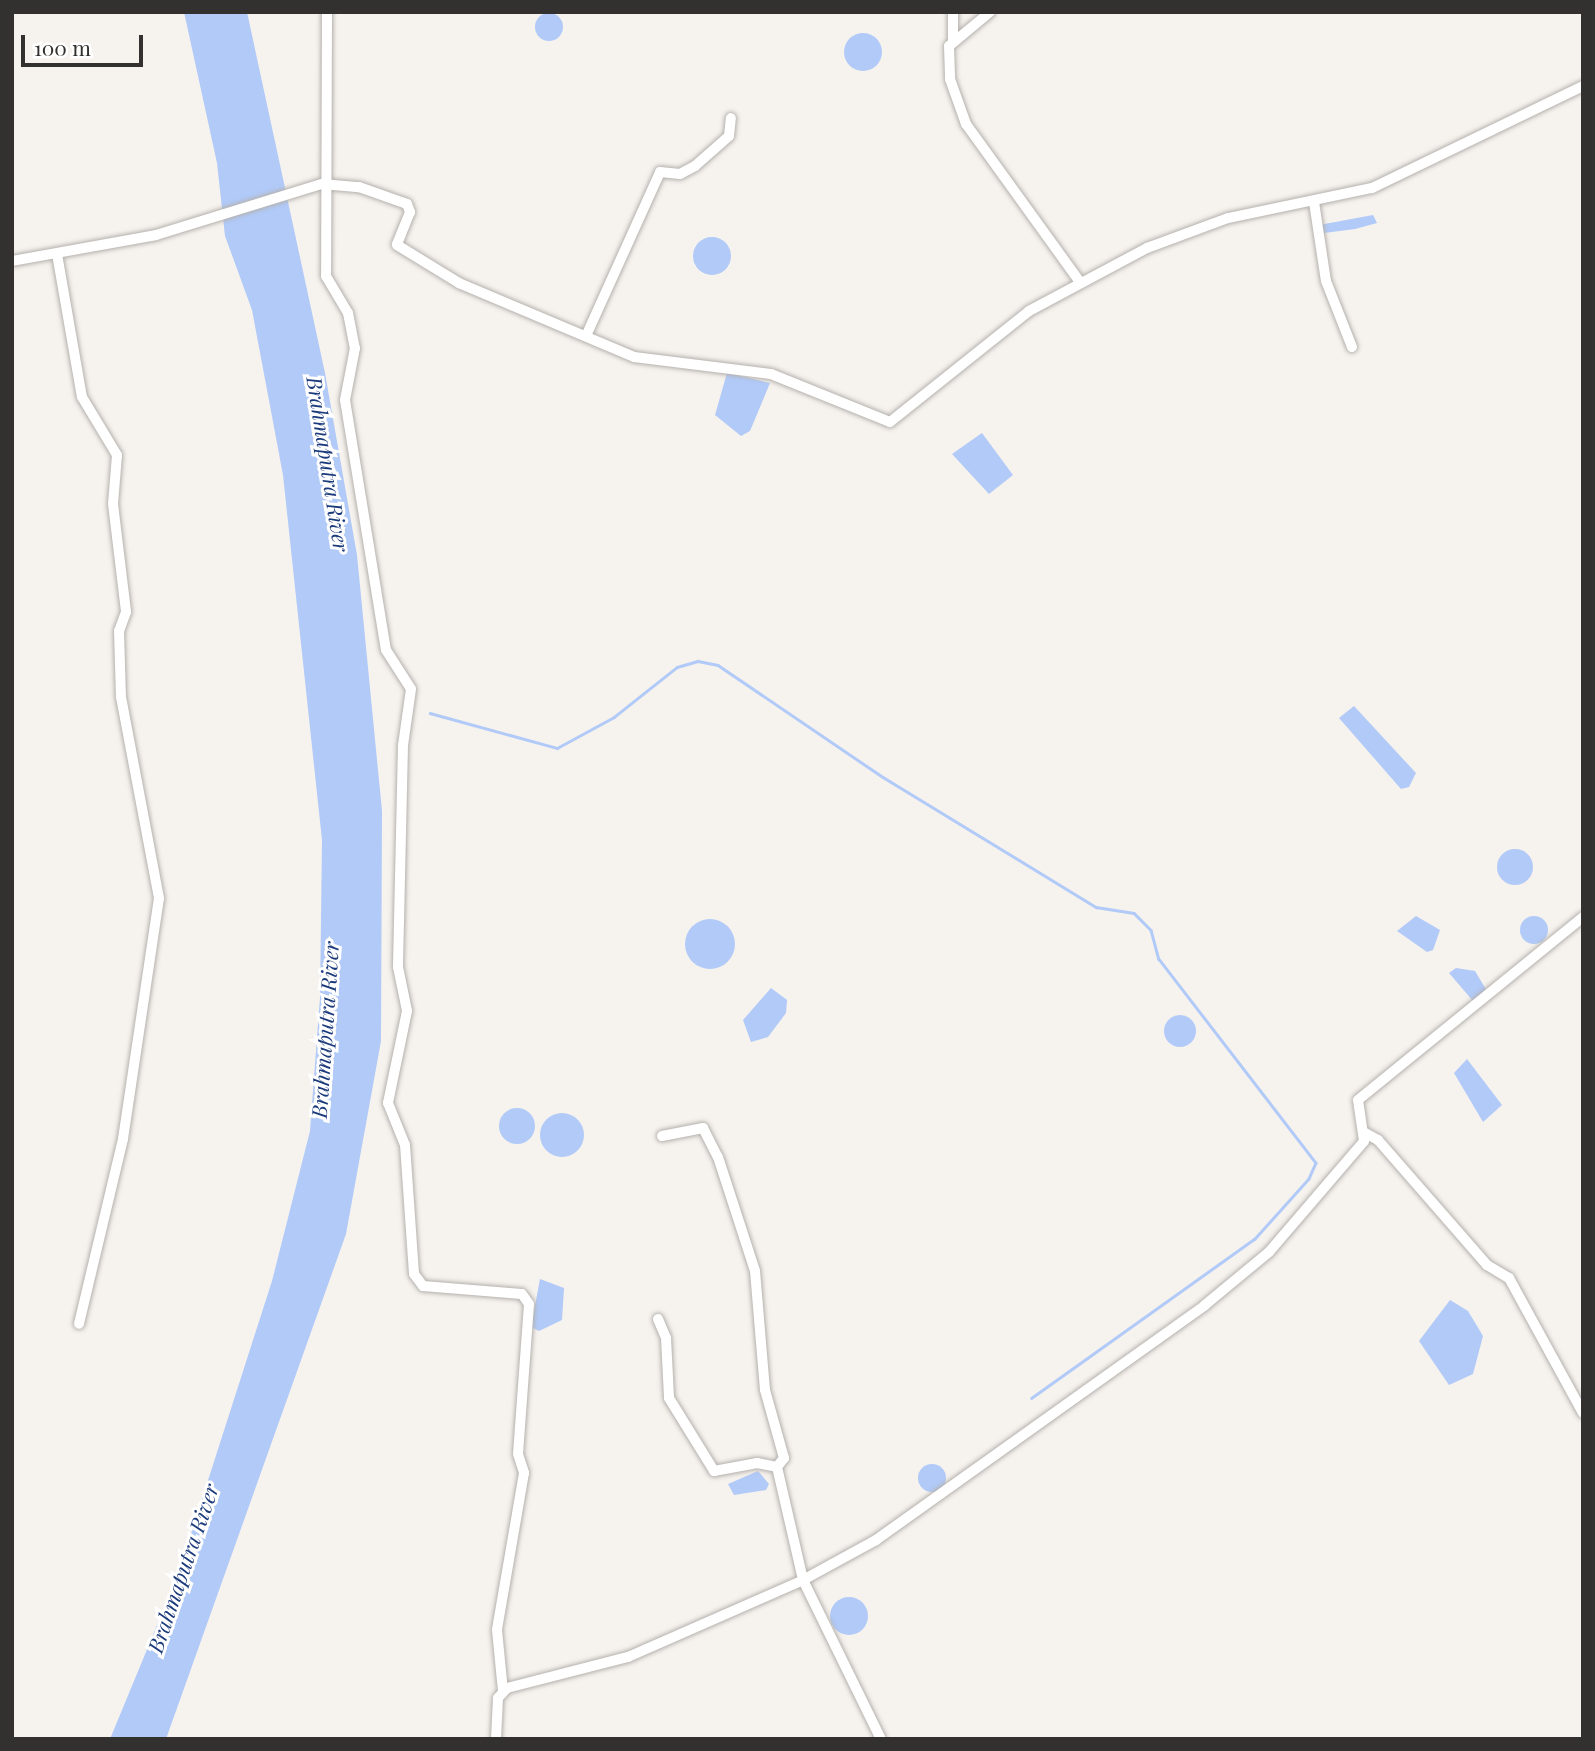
<!DOCTYPE html>
<style>
body{margin:0}
#map{position:relative;width:1595px;height:1751px;overflow:hidden;background:#f6f2ee;font-family:"Playfair Display",serif}
div>[style]{position:absolute}
.water>*{inset:0;background:#b1caf8}
.round{border-radius:50%}
.stream>*{height:2.5px;margin:-1.25px;padding:0 1.25px;transform-origin:1.25px;border-radius:1.25px;background:#b1caf8}
.roads{filter:drop-shadow(0 0 2px #b5b1ad) drop-shadow(0 0 2px #b5b1ad)}
.minor>*{height:10px;margin:-5px;padding:0 5px;transform-origin:5px;border-radius:5px;background:#fff}
span{translate:-50% -50%;white-space:nowrap;text-align:center;line-height:1.15;-webkit-text-stroke:6px #fff;paint-order:stroke}
.water-label{font-size:21px;color:#1b3a7b;font-style:italic}
.frame{position:absolute;inset:0;border:14px solid #32312f;pointer-events:none}
.scale{position:absolute;left:21px;top:35px;width:122px;height:32px;box-sizing:border-box;border:4px solid #32312f;border-top:0;padding-left:9px;font-size:21px;line-height:24px;white-space:nowrap;color:#32312f;-webkit-text-stroke:5px #fff;paint-order:stroke}
</style>
<div id="map">
<div class="water">
<i style="clip-path:polygon(184px 12px,247px 12px,325px 373px,357px 555px,382px 811px,381px 1041px,346px 1234px,166px 1739px,110px 1739px,177px 1577px,272px 1281px,310px 1131px,320px 998px,322px 840px,283px 475px,252px 310px,225px 236px,217px 163px)"></i>
<i class="round" style="left:535px;top:13px;width:28px;height:28px"></i>
<i class="round" style="left:844px;top:33px;width:38px;height:38px"></i>
<i style="clip-path:polygon(1373px 215px,1377px 223px,1355px 229px,1324px 233px,1319px 225px)"></i>
<i class="round" style="left:693px;top:237px;width:38px;height:38px"></i>
<i style="clip-path:polygon(727px 373px,770px 383px,750px 431px,741px 436px,715px 415px)"></i>
<i style="clip-path:polygon(982px 433px,1013px 475px,989px 494px,952px 454px)"></i>
<i style="clip-path:polygon(1354px 706px,1416px 773px,1409px 787px,1401px 789px,1339px 718px)"></i>
<i class="round" style="left:1497px;top:849px;width:36px;height:36px"></i>
<i class="round" style="left:1520px;top:916px;width:28px;height:28px"></i>
<i style="clip-path:polygon(1416px 916px,1440px 930px,1433px 950px,1427px 952px,1397px 931px)"></i>
<i class="round" style="left:685px;top:919px;width:50px;height:50px"></i>
<i style="clip-path:polygon(1456px 968px,1475px 971px,1487px 991px,1473px 1001px,1449px 973px)"></i>
<i style="clip-path:polygon(771px 988px,787px 1000px,786px 1013px,768px 1037px,751px 1042px,743px 1020px)"></i>
<i class="round" style="left:1164px;top:1015px;width:32px;height:32px"></i>
<i style="clip-path:polygon(1467px 1059px,1502px 1105px,1483px 1122px,1454px 1073px)"></i>
<i class="round" style="left:499px;top:1108px;width:36px;height:36px"></i>
<i class="round" style="left:540px;top:1113px;width:44px;height:44px"></i>
<i style="clip-path:polygon(540px 1279px,564px 1288px,562px 1320px,539px 1331px,531px 1327px)"></i>
<i style="clip-path:polygon(1450px 1300px,1468px 1311px,1483px 1336px,1473px 1374px,1449px 1385px,1419px 1341px)"></i>
<i class="round" style="left:918px;top:1464px;width:28px;height:28px"></i>
<i style="clip-path:polygon(758px 1471px,769px 1484px,766px 1490px,734px 1495px,728px 1484px)"></i>
<i class="round" style="left:830px;top:1597px;width:38px;height:38px"></i>
</div>
<div class="stream">
<i style="left:430px;top:713px;width:132px;rotate:15.4deg"></i>
<i style="left:557px;top:748px;width:65px;rotate:-28.5deg"></i>
<i style="left:614px;top:717px;width:80px;rotate:-38.4deg"></i>
<i style="left:677px;top:667px;width:22px;rotate:-16deg"></i>
<i style="left:698px;top:661px;width:20px;rotate:11deg"></i>
<i style="left:718px;top:665px;width:199px;rotate:34.2deg"></i>
<i style="left:883px;top:777px;width:250px;rotate:31.4deg"></i>
<i style="left:1096px;top:907px;width:38px;rotate:9deg"></i>
<i style="left:1134px;top:913px;width:24px;rotate:45deg"></i>
<i style="left:1151px;top:930px;width:30px;rotate:75deg"></i>
<i style="left:1159px;top:959px;width:257px;rotate:52.4deg"></i>
<i style="left:1316px;top:1163px;width:17px;rotate:114deg"></i>
<i style="left:1309px;top:1179px;width:81px;rotate:132deg"></i>
<i style="left:1255px;top:1239px;width:274px;rotate:144.5deg"></i>
</div>
<div class="roads">
<div class="minor">
<i style="left:327px;top:12px;width:264px;rotate:90.2deg"></i>
<i style="left:326px;top:276px;width:43px;rotate:59.3deg"></i>
<i style="left:348px;top:313px;width:36px;rotate:79deg"></i>
<i style="left:355px;top:348px;width:53px;rotate:100.9deg"></i>
<i style="left:345px;top:400px;width:253px;rotate:80.7deg"></i>
<i style="left:386px;top:650px;width:46px;rotate:57.3deg"></i>
<i style="left:411px;top:689px;width:57px;rotate:98.1deg"></i>
<i style="left:403px;top:745px;width:222px;rotate:91.3deg"></i>
<i style="left:398px;top:967px;width:45px;rotate:78.4deg"></i>
<i style="left:407px;top:1011px;width:94px;rotate:101.7deg"></i>
<i style="left:388px;top:1103px;width:45px;rotate:68deg"></i>
<i style="left:405px;top:1145px;width:129px;rotate:86deg"></i>
<i style="left:414px;top:1274px;width:15px;rotate:53deg"></i>
<i style="left:423px;top:1286px;width:99px;rotate:4.6deg"></i>
<i style="left:522px;top:1294px;width:12px;rotate:55deg"></i>
<i style="left:529px;top:1304px;width:150px;rotate:94.2deg"></i>
<i style="left:518px;top:1454px;width:20px;rotate:72deg"></i>
<i style="left:524px;top:1473px;width:159px;rotate:99.8deg"></i>
<i style="left:497px;top:1630px;width:61px;rotate:84.4deg"></i>
<i style="left:953px;top:12px;width:29px;rotate:90deg"></i>
<i style="left:990px;top:12px;width:53px;rotate:140.3deg"></i>
<i style="left:949px;top:46px;width:33px;rotate:88deg"></i>
<i style="left:950px;top:79px;width:48px;rotate:70.4deg"></i>
<i style="left:966px;top:124px;width:195px;rotate:54.2deg"></i>
<i style="left:1314px;top:202px;width:80px;rotate:81.4deg"></i>
<i style="left:1326px;top:281px;width:71px;rotate:68.5deg"></i>
<i style="left:57px;top:254px;width:145px;rotate:80.1deg"></i>
<i style="left:82px;top:397px;width:68px;rotate:58.9deg"></i>
<i style="left:117px;top:455px;width:49px;rotate:94.7deg"></i>
<i style="left:113px;top:504px;width:109px;rotate:83.1deg"></i>
<i style="left:126px;top:612px;width:20px;rotate:110deg"></i>
<i style="left:119px;top:631px;width:66px;rotate:88.3deg"></i>
<i style="left:121px;top:697px;width:205px;rotate:79.3deg"></i>
<i style="left:159px;top:898px;width:244px;rotate:98.5deg"></i>
<i style="left:123px;top:1139px;width:190px;rotate:103.4deg"></i>
<i style="left:12px;top:261px;width:146px;rotate:-10.2deg"></i>
<i style="left:156px;top:235px;width:174px;rotate:-17.1deg"></i>
<i style="left:322px;top:184px;width:37px;rotate:5deg"></i>
<i style="left:359px;top:187px;width:51px;rotate:19.5deg"></i>
<i style="left:407px;top:204px;width:9px;rotate:69deg"></i>
<i style="left:410px;top:212px;width:35px;rotate:112deg"></i>
<i style="left:397px;top:245px;width:73px;rotate:31.5deg"></i>
<i style="left:459px;top:283px;width:190px;rotate:22.9deg"></i>
<i style="left:634px;top:357px;width:138px;rotate:7.1deg"></i>
<i style="left:771px;top:374px;width:128px;rotate:22deg"></i>
<i style="left:890px;top:422px;width:178px;rotate:-38.6deg"></i>
<i style="left:1029px;top:311px;width:134px;rotate:-28.1deg"></i>
<i style="left:1147px;top:248px;width:86px;rotate:-20.3deg"></i>
<i style="left:1228px;top:218px;width:147px;rotate:-11.8deg"></i>
<i style="left:1372px;top:188px;width:234px;rotate:-25.8deg"></i>
<i style="left:586px;top:336px;width:180px;rotate:-65.7deg"></i>
<i style="left:660px;top:172px;width:20px;rotate:6deg"></i>
<i style="left:680px;top:174px;width:17px;rotate:-28deg"></i>
<i style="left:695px;top:166px;width:45px;rotate:-41.4deg"></i>
<i style="left:729px;top:136px;width:18px;rotate:-84deg"></i>
<i style="left:1365px;top:1133px;width:15px;rotate:28deg"></i>
<i style="left:1378px;top:1140px;width:166px;rotate:48.9deg"></i>
<i style="left:1487px;top:1265px;width:26px;rotate:31deg"></i>
<i style="left:1509px;top:1278px;width:154px;rotate:61.3deg"></i>
<i style="left:662px;top:1136px;width:42px;rotate:-11deg"></i>
<i style="left:703px;top:1128px;width:33px;rotate:63deg"></i>
<i style="left:718px;top:1157px;width:120px;rotate:72deg"></i>
<i style="left:755px;top:1271px;width:119px;rotate:85.2deg"></i>
<i style="left:765px;top:1390px;width:71px;rotate:74.4deg"></i>
<i style="left:784px;top:1458px;width:11px;rotate:128deg"></i>
<i style="left:777px;top:1467px;width:116px;rotate:77deg"></i>
<i style="left:803px;top:1580px;width:177px;rotate:63.9deg"></i>
<i style="left:658px;top:1319px;width:21px;rotate:67deg"></i>
<i style="left:666px;top:1338px;width:60px;rotate:87.1deg"></i>
<i style="left:669px;top:1398px;width:86px;rotate:58.3deg"></i>
<i style="left:714px;top:1471px;width:44px;rotate:-10.5deg"></i>
<i style="left:757px;top:1463px;width:20px;rotate:11deg"></i>
<i style="left:496px;top:1739px;width:41px;rotate:-87.2deg"></i>
<i style="left:498px;top:1698px;width:13px;rotate:-48deg"></i>
<i style="left:507px;top:1688px;width:125px;rotate:-14.4deg"></i>
<i style="left:628px;top:1657px;width:191px;rotate:-23.7deg"></i>
<i style="left:803px;top:1580px;width:83px;rotate:-28.7deg"></i>
<i style="left:876px;top:1540px;width:404px;rotate:-35.5deg"></i>
<i style="left:1205px;top:1305px;width:83px;rotate:-39.6deg"></i>
<i style="left:1269px;top:1252px;width:146px;rotate:-49.4deg"></i>
<i style="left:1364px;top:1141px;width:41px;rotate:-98.3deg"></i>
<i style="left:1358px;top:1100px;width:290px;rotate:-39.1deg"></i>
</div>
</div>
<div class="water-label">
<span style="left:329px;top:464px;rotate:81deg">Brahmaputra River</span>
<span style="left:324px;top:1030px;rotate:-86deg">Brahmaputra River</span>
<span style="left:182px;top:1568px;rotate:-71deg">Brahmaputra River</span>
</div>
<div class="frame"></div>
<div class="scale">100 m</div>
</div>
